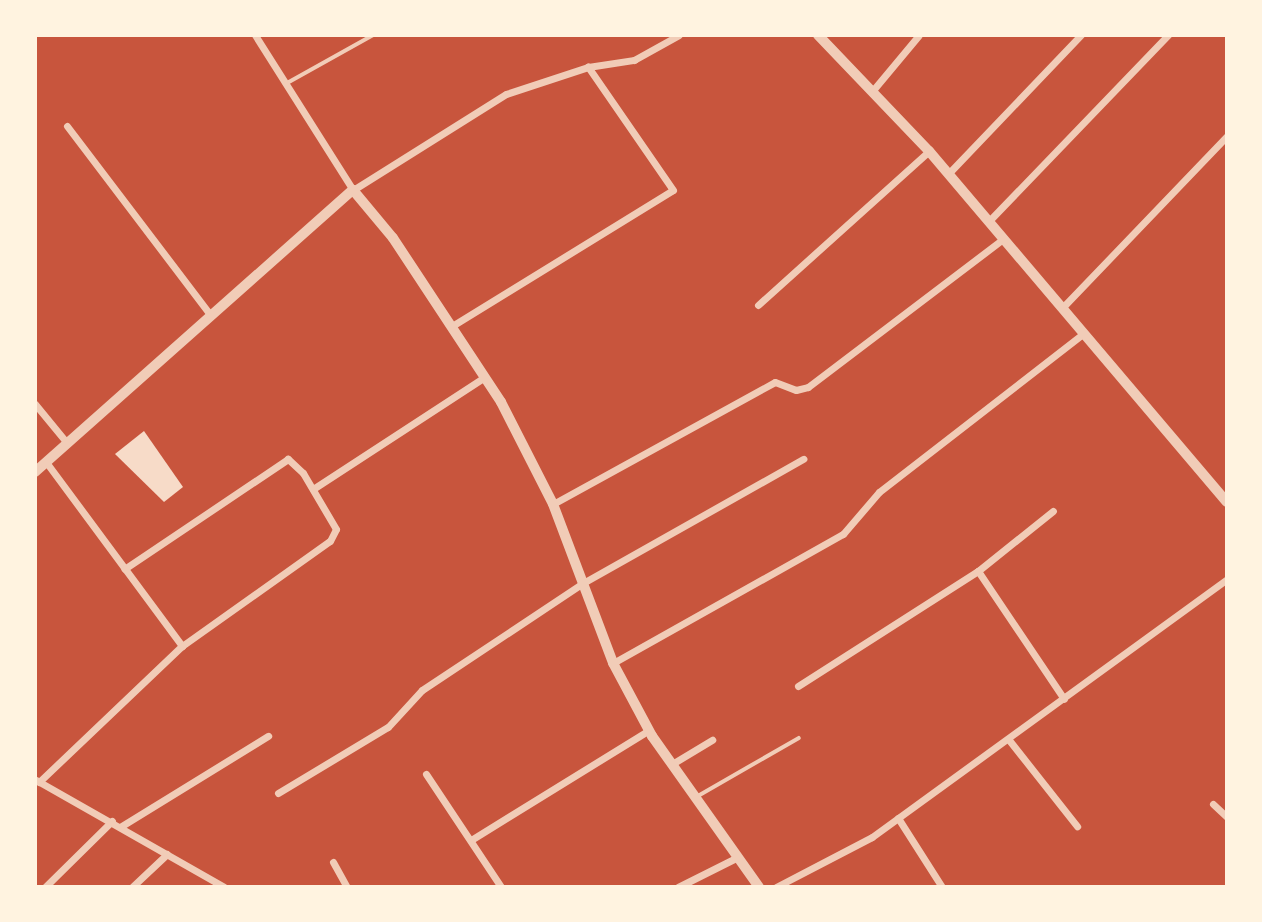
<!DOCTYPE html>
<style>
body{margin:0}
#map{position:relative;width:1262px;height:922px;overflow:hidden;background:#c8553d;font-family:Quicksand,sans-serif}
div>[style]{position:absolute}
.building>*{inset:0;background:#f7dbc8}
.service>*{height:3.5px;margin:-1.75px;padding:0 1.75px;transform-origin:1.75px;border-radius:1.75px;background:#f1ccb7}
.minor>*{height:7px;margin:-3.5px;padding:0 3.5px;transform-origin:3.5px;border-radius:3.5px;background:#f1ccb7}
.tertiary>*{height:10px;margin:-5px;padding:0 5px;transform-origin:5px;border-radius:5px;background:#f1ccb7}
span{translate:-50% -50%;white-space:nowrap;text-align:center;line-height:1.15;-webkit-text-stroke:5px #fff3e0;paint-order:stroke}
.frame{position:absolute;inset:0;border:37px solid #fff3e0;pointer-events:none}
</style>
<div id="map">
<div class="building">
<i style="clip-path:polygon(144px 431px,183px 487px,164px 502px,115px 454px)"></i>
</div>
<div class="service">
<i style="left:289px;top:82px;width:96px;rotate:-29.2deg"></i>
<i style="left:698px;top:796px;width:116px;rotate:-29.9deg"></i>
</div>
<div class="minor">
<i style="left:255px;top:35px;width:183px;rotate:57.7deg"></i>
<i style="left:353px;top:190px;width:181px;rotate:-32.1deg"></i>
<i style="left:506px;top:94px;width:86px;rotate:-18.2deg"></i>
<i style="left:588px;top:67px;width:47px;rotate:-8.7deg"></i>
<i style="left:634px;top:60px;width:51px;rotate:-29.1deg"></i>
<i style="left:874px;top:89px;width:70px;rotate:-50.2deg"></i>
<i style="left:67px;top:126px;width:238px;rotate:52.8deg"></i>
<i style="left:948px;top:174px;width:192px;rotate:-46.3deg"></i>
<i style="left:988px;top:222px;width:260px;rotate:-46.1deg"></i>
<i style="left:758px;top:305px;width:230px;rotate:-42deg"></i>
<i style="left:1063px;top:307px;width:237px;rotate:-46.2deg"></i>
<i style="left:452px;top:326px;width:259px;rotate:-31.6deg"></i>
<i style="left:673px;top:190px;width:150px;rotate:-124.6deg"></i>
<i style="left:35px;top:404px;width:50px;rotate:50.6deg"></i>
<i style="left:46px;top:462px;width:229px;rotate:53.5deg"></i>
<i style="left:313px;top:489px;width:205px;rotate:-33.1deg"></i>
<i style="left:553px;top:504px;width:253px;rotate:-28.8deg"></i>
<i style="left:775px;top:382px;width:22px;rotate:21deg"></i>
<i style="left:796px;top:390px;width:12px;rotate:-14deg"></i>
<i style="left:808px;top:387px;width:246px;rotate:-37.2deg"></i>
<i style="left:978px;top:571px;width:154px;rotate:56.1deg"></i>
<i style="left:613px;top:663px;width:264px;rotate:-29.3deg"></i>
<i style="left:843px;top:534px;width:55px;rotate:-49.4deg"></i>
<i style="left:879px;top:492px;width:259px;rotate:-37.8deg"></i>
<i style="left:798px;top:686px;width:214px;rotate:-32.6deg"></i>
<i style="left:978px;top:571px;width:96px;rotate:-38.7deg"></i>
<i style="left:1009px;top:740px;width:110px;rotate:51.7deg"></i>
<i style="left:672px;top:764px;width:47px;rotate:-31deg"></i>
<i style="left:426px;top:774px;width:136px;rotate:56.4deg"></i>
<i style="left:36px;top:780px;width:216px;rotate:29.6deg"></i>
<i style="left:39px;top:782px;width:197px;rotate:-43.6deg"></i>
<i style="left:182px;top:646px;width:181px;rotate:-35.4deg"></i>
<i style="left:330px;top:541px;width:13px;rotate:-63deg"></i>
<i style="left:336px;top:529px;width:65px;rotate:-120.5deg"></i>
<i style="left:303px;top:473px;width:21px;rotate:-137deg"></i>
<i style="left:288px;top:459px;width:197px;rotate:146.1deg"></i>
<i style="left:278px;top:793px;width:128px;rotate:-31deg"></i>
<i style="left:388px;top:727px;width:50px;rotate:-47.4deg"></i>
<i style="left:422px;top:690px;width:193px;rotate:-33.6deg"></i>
<i style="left:583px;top:583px;width:253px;rotate:-29.4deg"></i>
<i style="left:1213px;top:804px;width:19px;rotate:43deg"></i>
<i style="left:898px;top:818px;width:82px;rotate:57.5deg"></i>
<i style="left:120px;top:827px;width:174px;rotate:-31.6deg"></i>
<i style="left:471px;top:840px;width:209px;rotate:-31.7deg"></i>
<i style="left:333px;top:862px;width:29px;rotate:61deg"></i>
<i style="left:45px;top:887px;width:94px;rotate:-44.6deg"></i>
<i style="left:132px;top:887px;width:48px;rotate:-43.3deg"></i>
<i style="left:678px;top:887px;width:67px;rotate:-26.6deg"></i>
<i style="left:776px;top:887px;width:108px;rotate:-27.5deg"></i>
<i style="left:872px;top:837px;width:439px;rotate:-36deg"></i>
</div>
<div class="tertiary">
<i style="left:818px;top:35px;width:161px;rotate:46.3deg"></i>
<i style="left:929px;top:151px;width:460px;rotate:49.7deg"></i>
<i style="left:35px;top:472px;width:425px;rotate:-41.6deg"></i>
<i style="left:353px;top:190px;width:62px;rotate:50.2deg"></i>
<i style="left:393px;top:238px;width:196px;rotate:56.6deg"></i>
<i style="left:501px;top:402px;width:114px;rotate:63deg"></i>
<i style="left:553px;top:504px;width:170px;rotate:69.3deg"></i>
<i style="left:613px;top:663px;width:83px;rotate:61.9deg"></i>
<i style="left:652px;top:736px;width:185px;rotate:54.7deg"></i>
</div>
<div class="frame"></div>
</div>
